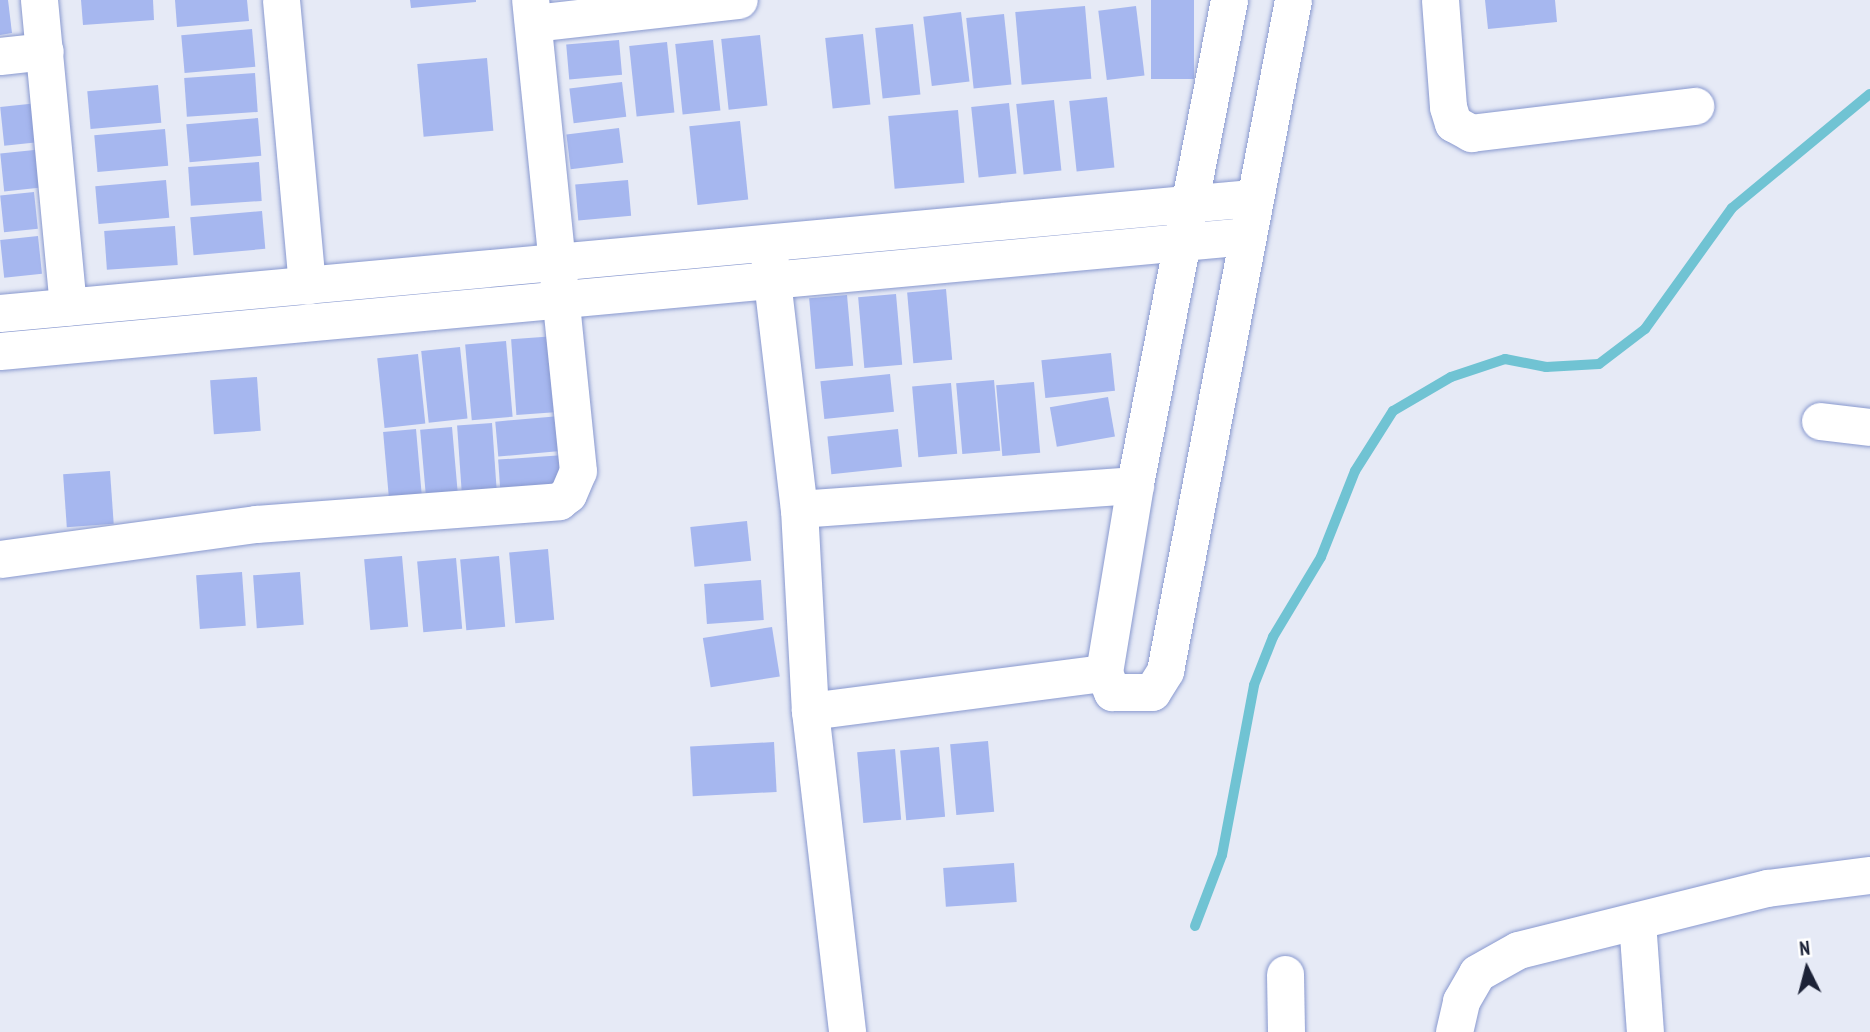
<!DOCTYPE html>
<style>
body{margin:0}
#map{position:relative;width:1870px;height:1032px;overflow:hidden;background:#e6eaf6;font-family:"PT Sans Narrow",sans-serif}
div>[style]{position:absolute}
.stream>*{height:10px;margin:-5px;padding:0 5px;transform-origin:5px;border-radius:5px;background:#70c3d3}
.building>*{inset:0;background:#a6b7ef;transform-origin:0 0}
.roads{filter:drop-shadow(0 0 2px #8999cf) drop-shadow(0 0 2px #8999cf)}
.minor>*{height:37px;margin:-18.5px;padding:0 18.5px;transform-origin:18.5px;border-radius:18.5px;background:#fff}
span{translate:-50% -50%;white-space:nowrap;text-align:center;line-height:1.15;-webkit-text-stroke:6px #fff;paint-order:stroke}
.north{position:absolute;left:1772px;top:934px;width:70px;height:70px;-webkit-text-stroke:5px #fff;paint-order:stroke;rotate:354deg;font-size:19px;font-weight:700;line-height:28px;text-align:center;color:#1c2237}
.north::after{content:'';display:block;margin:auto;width:24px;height:32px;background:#1c2237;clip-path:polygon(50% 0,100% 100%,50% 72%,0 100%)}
</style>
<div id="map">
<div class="stream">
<i style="left:1195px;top:926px;width:76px;rotate:-69.2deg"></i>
<i style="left:1222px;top:855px;width:173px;rotate:-79.3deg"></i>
<i style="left:1254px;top:685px;width:52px;rotate:-68.4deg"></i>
<i style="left:1273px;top:637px;width:93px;rotate:-59deg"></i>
<i style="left:1321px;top:557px;width:92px;rotate:-68.4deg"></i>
<i style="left:1355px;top:471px;width:71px;rotate:-57.7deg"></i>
<i style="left:1393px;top:411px;width:67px;rotate:-30.4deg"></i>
<i style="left:1451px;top:377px;width:57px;rotate:-18.4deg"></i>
<i style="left:1505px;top:359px;width:42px;rotate:11deg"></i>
<i style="left:1546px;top:367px;width:53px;rotate:-3.2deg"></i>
<i style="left:1599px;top:364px;width:58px;rotate:-37.3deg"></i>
<i style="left:1645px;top:329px;width:149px;rotate:-54.3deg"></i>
<i style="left:1732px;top:208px;width:179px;rotate:-39.6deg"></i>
</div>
<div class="building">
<i style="clip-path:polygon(0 0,8px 0,12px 33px,0 35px)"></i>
<i style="clip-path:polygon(81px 0,153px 0,154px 20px,83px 25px)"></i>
<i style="clip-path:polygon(175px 0,247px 0,249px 21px,177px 27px)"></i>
<i style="clip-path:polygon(410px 0,476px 0,476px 2px,411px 8px)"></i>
<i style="left:1151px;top:0;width:43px;height:79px"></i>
<i style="clip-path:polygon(1485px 0,1555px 0,1557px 22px,1488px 29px)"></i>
<i style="left:1085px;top:6px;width:73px;height:70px;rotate:85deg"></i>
<i style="left:1136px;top:6px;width:70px;height:38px;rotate:83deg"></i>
<i style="left:961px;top:12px;width:70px;height:38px;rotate:83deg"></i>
<i style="left:1004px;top:14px;width:71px;height:38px;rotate:84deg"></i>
<i style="left:913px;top:24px;width:71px;height:38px;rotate:84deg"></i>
<i style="left:252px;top:29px;width:38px;height:71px;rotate:85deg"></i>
<i style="left:863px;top:34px;width:71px;height:38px;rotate:84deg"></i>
<i style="left:760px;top:35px;width:71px;height:39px;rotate:84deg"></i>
<i style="left:619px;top:40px;width:35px;height:53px;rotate:85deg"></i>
<i style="left:713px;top:40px;width:71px;height:38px;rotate:84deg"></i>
<i style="left:667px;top:42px;width:71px;height:38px;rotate:84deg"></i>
<i style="left:487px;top:58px;width:73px;height:70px;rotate:85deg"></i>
<i style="left:255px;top:73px;width:39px;height:71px;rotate:86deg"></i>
<i style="left:622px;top:82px;width:35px;height:53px;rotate:83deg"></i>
<i style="left:158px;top:85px;width:38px;height:71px;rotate:85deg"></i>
<i style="left:1107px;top:97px;width:71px;height:38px;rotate:84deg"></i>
<i style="left:1054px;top:100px;width:71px;height:38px;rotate:84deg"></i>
<i style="left:38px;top:103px;width:39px;height:38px;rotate:84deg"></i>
<i style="left:1009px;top:103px;width:71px;height:38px;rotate:84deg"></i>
<i style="left:958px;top:110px;width:73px;height:70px;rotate:85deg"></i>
<i style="left:258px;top:118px;width:38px;height:72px;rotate:85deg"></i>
<i style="left:740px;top:121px;width:79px;height:51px;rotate:84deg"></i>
<i style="left:619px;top:128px;width:35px;height:53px;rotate:83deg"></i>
<i style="left:165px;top:129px;width:37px;height:71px;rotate:85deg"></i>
<i style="left:44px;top:149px;width:38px;height:44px;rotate:84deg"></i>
<i style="left:259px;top:162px;width:39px;height:71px;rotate:86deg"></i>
<i style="left:166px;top:180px;width:38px;height:71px;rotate:85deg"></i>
<i style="left:628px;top:180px;width:36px;height:53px;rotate:85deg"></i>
<i style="left:34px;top:192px;width:37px;height:34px;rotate:84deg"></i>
<i style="left:262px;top:211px;width:38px;height:72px;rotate:85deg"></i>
<i style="left:175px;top:226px;width:39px;height:71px;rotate:86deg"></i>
<i style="left:38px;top:236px;width:38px;height:38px;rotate:84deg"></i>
<i style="left:946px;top:289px;width:71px;height:39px;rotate:85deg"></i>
<i style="left:896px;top:294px;width:71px;height:38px;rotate:85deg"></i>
<i style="left:847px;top:295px;width:71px;height:38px;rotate:85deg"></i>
<i style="left:556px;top:336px;width:76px;height:45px;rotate:86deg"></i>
<i style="left:506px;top:341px;width:76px;height:41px;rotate:85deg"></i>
<i style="left:460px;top:347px;width:72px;height:39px;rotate:84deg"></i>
<i style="left:1111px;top:353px;width:38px;height:70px;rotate:84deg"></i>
<i style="left:418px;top:354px;width:70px;height:41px;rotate:84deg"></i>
<i style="left:890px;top:374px;width:38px;height:70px;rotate:84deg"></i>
<i style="left:257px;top:377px;width:54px;height:47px;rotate:86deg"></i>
<i style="left:994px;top:380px;width:71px;height:38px;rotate:85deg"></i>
<i style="left:1034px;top:382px;width:71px;height:38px;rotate:85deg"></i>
<i style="left:951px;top:383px;width:71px;height:39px;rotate:85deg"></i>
<i style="left:1108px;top:397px;width:40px;height:59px;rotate:80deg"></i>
<i style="left:560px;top:416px;width:35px;height:65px;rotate:85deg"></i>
<i style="left:492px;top:423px;width:70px;height:35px;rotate:86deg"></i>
<i style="left:452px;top:427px;width:69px;height:32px;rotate:85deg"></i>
<i style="left:416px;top:429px;width:70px;height:33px;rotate:85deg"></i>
<i style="left:898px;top:429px;width:38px;height:71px;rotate:84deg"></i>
<i style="left:564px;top:455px;width:32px;height:66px;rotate:86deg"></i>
<i style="left:110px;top:471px;width:53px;height:47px;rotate:86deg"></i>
<i style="left:747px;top:521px;width:40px;height:57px;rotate:84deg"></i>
<i style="left:548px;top:549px;width:71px;height:39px;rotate:85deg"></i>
<i style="left:402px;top:556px;width:71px;height:38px;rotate:85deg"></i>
<i style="left:499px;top:556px;width:71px;height:39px;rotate:85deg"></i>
<i style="left:456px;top:558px;width:71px;height:39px;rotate:85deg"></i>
<i style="left:242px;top:572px;width:54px;height:46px;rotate:86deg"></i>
<i style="left:300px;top:572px;width:53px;height:47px;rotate:86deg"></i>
<i style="left:761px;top:580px;width:40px;height:57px;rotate:86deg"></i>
<i style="left:772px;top:627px;width:50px;height:70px;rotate:81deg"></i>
<i style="left:988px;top:741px;width:71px;height:38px;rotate:85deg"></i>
<i style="left:774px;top:742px;width:50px;height:84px;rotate:87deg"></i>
<i style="left:939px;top:747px;width:70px;height:39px;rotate:85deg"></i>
<i style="left:895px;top:749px;width:71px;height:38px;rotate:85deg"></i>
<i style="left:1014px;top:863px;width:39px;height:71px;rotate:86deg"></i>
</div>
<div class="roads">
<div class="minor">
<i style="left:39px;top:0;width:308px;rotate:84.6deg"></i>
<i style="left:281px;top:0;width:287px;rotate:84.8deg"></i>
<i style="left:1229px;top:0;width:494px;rotate:101deg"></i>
<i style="left:1135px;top:485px;width:191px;rotate:99.4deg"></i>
<i style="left:1104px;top:673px;width:21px;rotate:67deg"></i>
<i style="left:1112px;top:692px;width:40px"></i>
<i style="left:1152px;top:692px;width:25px;rotate:-58deg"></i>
<i style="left:1165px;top:671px;width:683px;rotate:-79.2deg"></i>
<i style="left:1440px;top:0;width:107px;rotate:85.7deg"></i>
<i style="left:1448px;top:107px;width:17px;rotate:73deg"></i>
<i style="left:1453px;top:123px;width:21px;rotate:29deg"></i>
<i style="left:1471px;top:133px;width:226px;rotate:-6.9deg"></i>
<i style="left:533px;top:23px;width:207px;rotate:-6.4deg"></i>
<i style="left:0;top:56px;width:45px;rotate:-6.3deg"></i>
<i style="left:769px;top:255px;width:256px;rotate:83.3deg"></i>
<i style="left:799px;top:509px;width:202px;rotate:86.9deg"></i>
<i style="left:810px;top:711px;width:323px;rotate:83.4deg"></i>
<i style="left:0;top:313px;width:1257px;rotate:-5.25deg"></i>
<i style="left:0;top:351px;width:1252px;rotate:-5.27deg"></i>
<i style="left:1820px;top:421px;width:50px;rotate:6.8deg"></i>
<i style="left:799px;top:509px;width:337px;rotate:-4.1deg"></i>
<i style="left:0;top:559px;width:258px;rotate:-7.8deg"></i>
<i style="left:256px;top:524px;width:304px;rotate:-4.3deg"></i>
<i style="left:559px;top:501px;width:11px;rotate:-38deg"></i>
<i style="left:568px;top:494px;width:25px;rotate:-67deg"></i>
<i style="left:578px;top:471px;width:473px;rotate:-95.8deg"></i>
<i style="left:810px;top:711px;width:296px;rotate:-7.4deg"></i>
<i style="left:1637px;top:921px;width:111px;rotate:85.9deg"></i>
<i style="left:1285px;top:974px;width:58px;rotate:89deg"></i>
<i style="left:1454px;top:1032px;width:32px;rotate:-77deg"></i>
<i style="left:1461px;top:1001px;width:32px;rotate:-60deg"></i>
<i style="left:1477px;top:973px;width:47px;rotate:-29.3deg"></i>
<i style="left:1518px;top:950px;width:257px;rotate:-14deg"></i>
<i style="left:1767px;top:888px;width:104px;rotate:-7.2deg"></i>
</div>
</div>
<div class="north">N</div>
</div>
